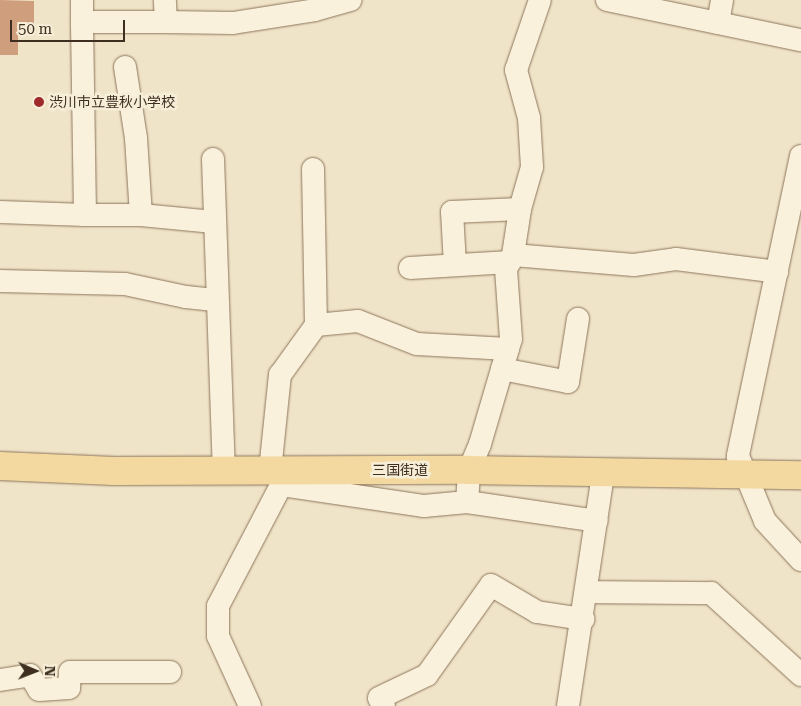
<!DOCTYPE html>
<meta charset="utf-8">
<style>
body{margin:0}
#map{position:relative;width:801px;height:706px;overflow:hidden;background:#f0e4c8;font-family:"Roboto Serif","Noto Sans JP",serif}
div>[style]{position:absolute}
.building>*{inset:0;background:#cf9f7d}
.roads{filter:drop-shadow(0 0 1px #8d765c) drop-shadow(0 0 1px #8d765c)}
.minor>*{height:22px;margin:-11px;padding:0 11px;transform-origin:11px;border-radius:11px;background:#faf1dc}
.major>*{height:28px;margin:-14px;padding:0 14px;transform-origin:14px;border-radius:14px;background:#f3d9a0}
.dots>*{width:14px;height:14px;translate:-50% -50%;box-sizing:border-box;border:2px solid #f7eed8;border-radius:50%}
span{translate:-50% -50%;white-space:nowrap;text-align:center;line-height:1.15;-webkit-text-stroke:5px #f7eed8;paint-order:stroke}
.poi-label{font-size:14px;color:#3d2e20}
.left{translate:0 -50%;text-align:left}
.street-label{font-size:14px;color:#3d2e20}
.north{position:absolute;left:10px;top:646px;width:50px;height:50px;-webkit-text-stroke:4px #f7eed8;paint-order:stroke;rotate:91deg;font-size:14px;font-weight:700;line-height:20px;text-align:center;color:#3d2e20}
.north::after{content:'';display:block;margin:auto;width:18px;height:22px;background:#3d2e20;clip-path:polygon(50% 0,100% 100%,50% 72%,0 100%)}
.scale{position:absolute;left:10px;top:20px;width:115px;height:22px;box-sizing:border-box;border:2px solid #3d2e20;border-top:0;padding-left:6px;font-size:15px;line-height:18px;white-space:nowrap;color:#3d2e20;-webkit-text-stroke:4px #f7eed8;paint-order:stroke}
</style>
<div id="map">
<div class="building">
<i style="clip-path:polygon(0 0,34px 1px,34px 31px,18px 30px,18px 55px,0 55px)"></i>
</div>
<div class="roads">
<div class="minor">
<i style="left:82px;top:0;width:22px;rotate:90deg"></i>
<i style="left:607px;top:0;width:198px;rotate:11.7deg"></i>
<i style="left:166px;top:22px;width:67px;rotate:0.9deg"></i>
<i style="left:233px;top:23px;width:83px;rotate:-9deg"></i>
<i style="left:315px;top:10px;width:37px;rotate:-16deg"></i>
<i style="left:718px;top:23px;width:23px;rotate:-80deg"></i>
<i style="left:125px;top:67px;width:72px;rotate:81.2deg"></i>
<i style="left:136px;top:138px;width:77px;rotate:86.3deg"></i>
<i style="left:801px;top:156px;width:307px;rotate:101.9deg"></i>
<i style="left:738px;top:456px;width:70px;rotate:67.4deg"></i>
<i style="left:765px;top:521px;width:53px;rotate:47.3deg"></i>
<i style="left:213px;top:159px;width:312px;rotate:88deg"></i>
<i style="left:0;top:212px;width:85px;rotate:2deg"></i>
<i style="left:85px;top:215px;width:193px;rotate:-90.9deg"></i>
<i style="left:82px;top:22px;width:84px"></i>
<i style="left:166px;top:22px;width:22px;rotate:-93deg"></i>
<i style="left:85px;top:215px;width:56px"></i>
<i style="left:141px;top:215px;width:73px;rotate:5.5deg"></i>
<i style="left:513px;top:255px;width:121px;rotate:4.7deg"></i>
<i style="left:634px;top:265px;width:42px;rotate:-8.1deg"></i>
<i style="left:676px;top:259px;width:102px;rotate:7.3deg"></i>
<i style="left:455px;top:265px;width:53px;rotate:-93.2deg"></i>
<i style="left:452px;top:212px;width:68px;rotate:-2.5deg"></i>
<i style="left:410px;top:268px;width:100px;rotate:-3.4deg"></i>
<i style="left:0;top:281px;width:125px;rotate:1.4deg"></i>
<i style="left:125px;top:284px;width:62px;rotate:12deg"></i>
<i style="left:186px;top:297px;width:31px;rotate:6deg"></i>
<i style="left:316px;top:325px;width:42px;rotate:-5.4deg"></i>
<i style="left:358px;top:321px;width:63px;rotate:21.3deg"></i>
<i style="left:417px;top:344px;width:91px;rotate:3.1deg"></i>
<i style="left:502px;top:369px;width:67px;rotate:11.1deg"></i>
<i style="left:568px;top:382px;width:64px;rotate:-81deg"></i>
<i style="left:270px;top:471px;width:97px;rotate:-84.1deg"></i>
<i style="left:280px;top:375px;width:62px;rotate:-54.2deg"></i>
<i style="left:316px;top:325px;width:156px;rotate:-91.1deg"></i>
<i style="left:282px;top:485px;width:144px;rotate:8.4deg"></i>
<i style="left:424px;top:506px;width:43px;rotate:-5.3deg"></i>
<i style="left:467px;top:502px;width:131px;rotate:8.3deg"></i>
<i style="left:467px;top:502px;width:32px;rotate:-86deg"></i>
<i style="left:469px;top:470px;width:28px;rotate:-67deg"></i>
<i style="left:480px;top:444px;width:109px;rotate:-73.6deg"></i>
<i style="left:511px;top:339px;width:70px;rotate:-94.1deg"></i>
<i style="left:506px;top:269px;width:16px;rotate:-63deg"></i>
<i style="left:513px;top:255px;width:47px;rotate:-81.3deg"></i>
<i style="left:520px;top:209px;width:44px;rotate:-74.1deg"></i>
<i style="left:532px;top:167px;width:49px;rotate:-93.5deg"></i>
<i style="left:529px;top:118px;width:50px;rotate:-105.2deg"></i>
<i style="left:516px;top:70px;width:74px;rotate:-71.1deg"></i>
<i style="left:587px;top:592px;width:124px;rotate:0.5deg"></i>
<i style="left:711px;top:593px;width:122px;rotate:42.3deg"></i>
<i style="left:0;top:680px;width:30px;rotate:-9deg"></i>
<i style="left:30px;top:675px;width:17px;rotate:59deg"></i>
<i style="left:39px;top:690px;width:30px;rotate:-4deg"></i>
<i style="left:69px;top:688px;width:16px;rotate:-86deg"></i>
<i style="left:70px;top:672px;width:100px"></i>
<i style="left:250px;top:706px;width:77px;rotate:-114.6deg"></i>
<i style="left:218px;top:636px;width:30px;rotate:-90deg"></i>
<i style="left:218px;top:606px;width:151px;rotate:-62.4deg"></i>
<i style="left:384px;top:706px;width:9px;rotate:-122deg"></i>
<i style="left:379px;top:698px;width:53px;rotate:-25.6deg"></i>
<i style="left:427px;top:675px;width:110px;rotate:-54.6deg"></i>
<i style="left:491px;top:585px;width:53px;rotate:30.4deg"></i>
<i style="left:537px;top:612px;width:47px;rotate:8.7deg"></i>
<i style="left:568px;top:706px;width:235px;rotate:-81.4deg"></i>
</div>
<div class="major">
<i style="left:0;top:466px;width:114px;rotate:2.5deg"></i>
<i style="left:114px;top:471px;width:355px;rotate:-0.2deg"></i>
<i style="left:469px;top:470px;width:332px;rotate:0.9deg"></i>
</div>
</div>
<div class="dots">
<i style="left:39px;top:102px;background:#9e2a2b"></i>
</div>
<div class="poi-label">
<span class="left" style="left:49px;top:102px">渋川市立豊秋小学校</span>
</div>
<div class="street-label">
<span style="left:400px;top:470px">三国街道</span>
</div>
<div class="north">N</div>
<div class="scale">50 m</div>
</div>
